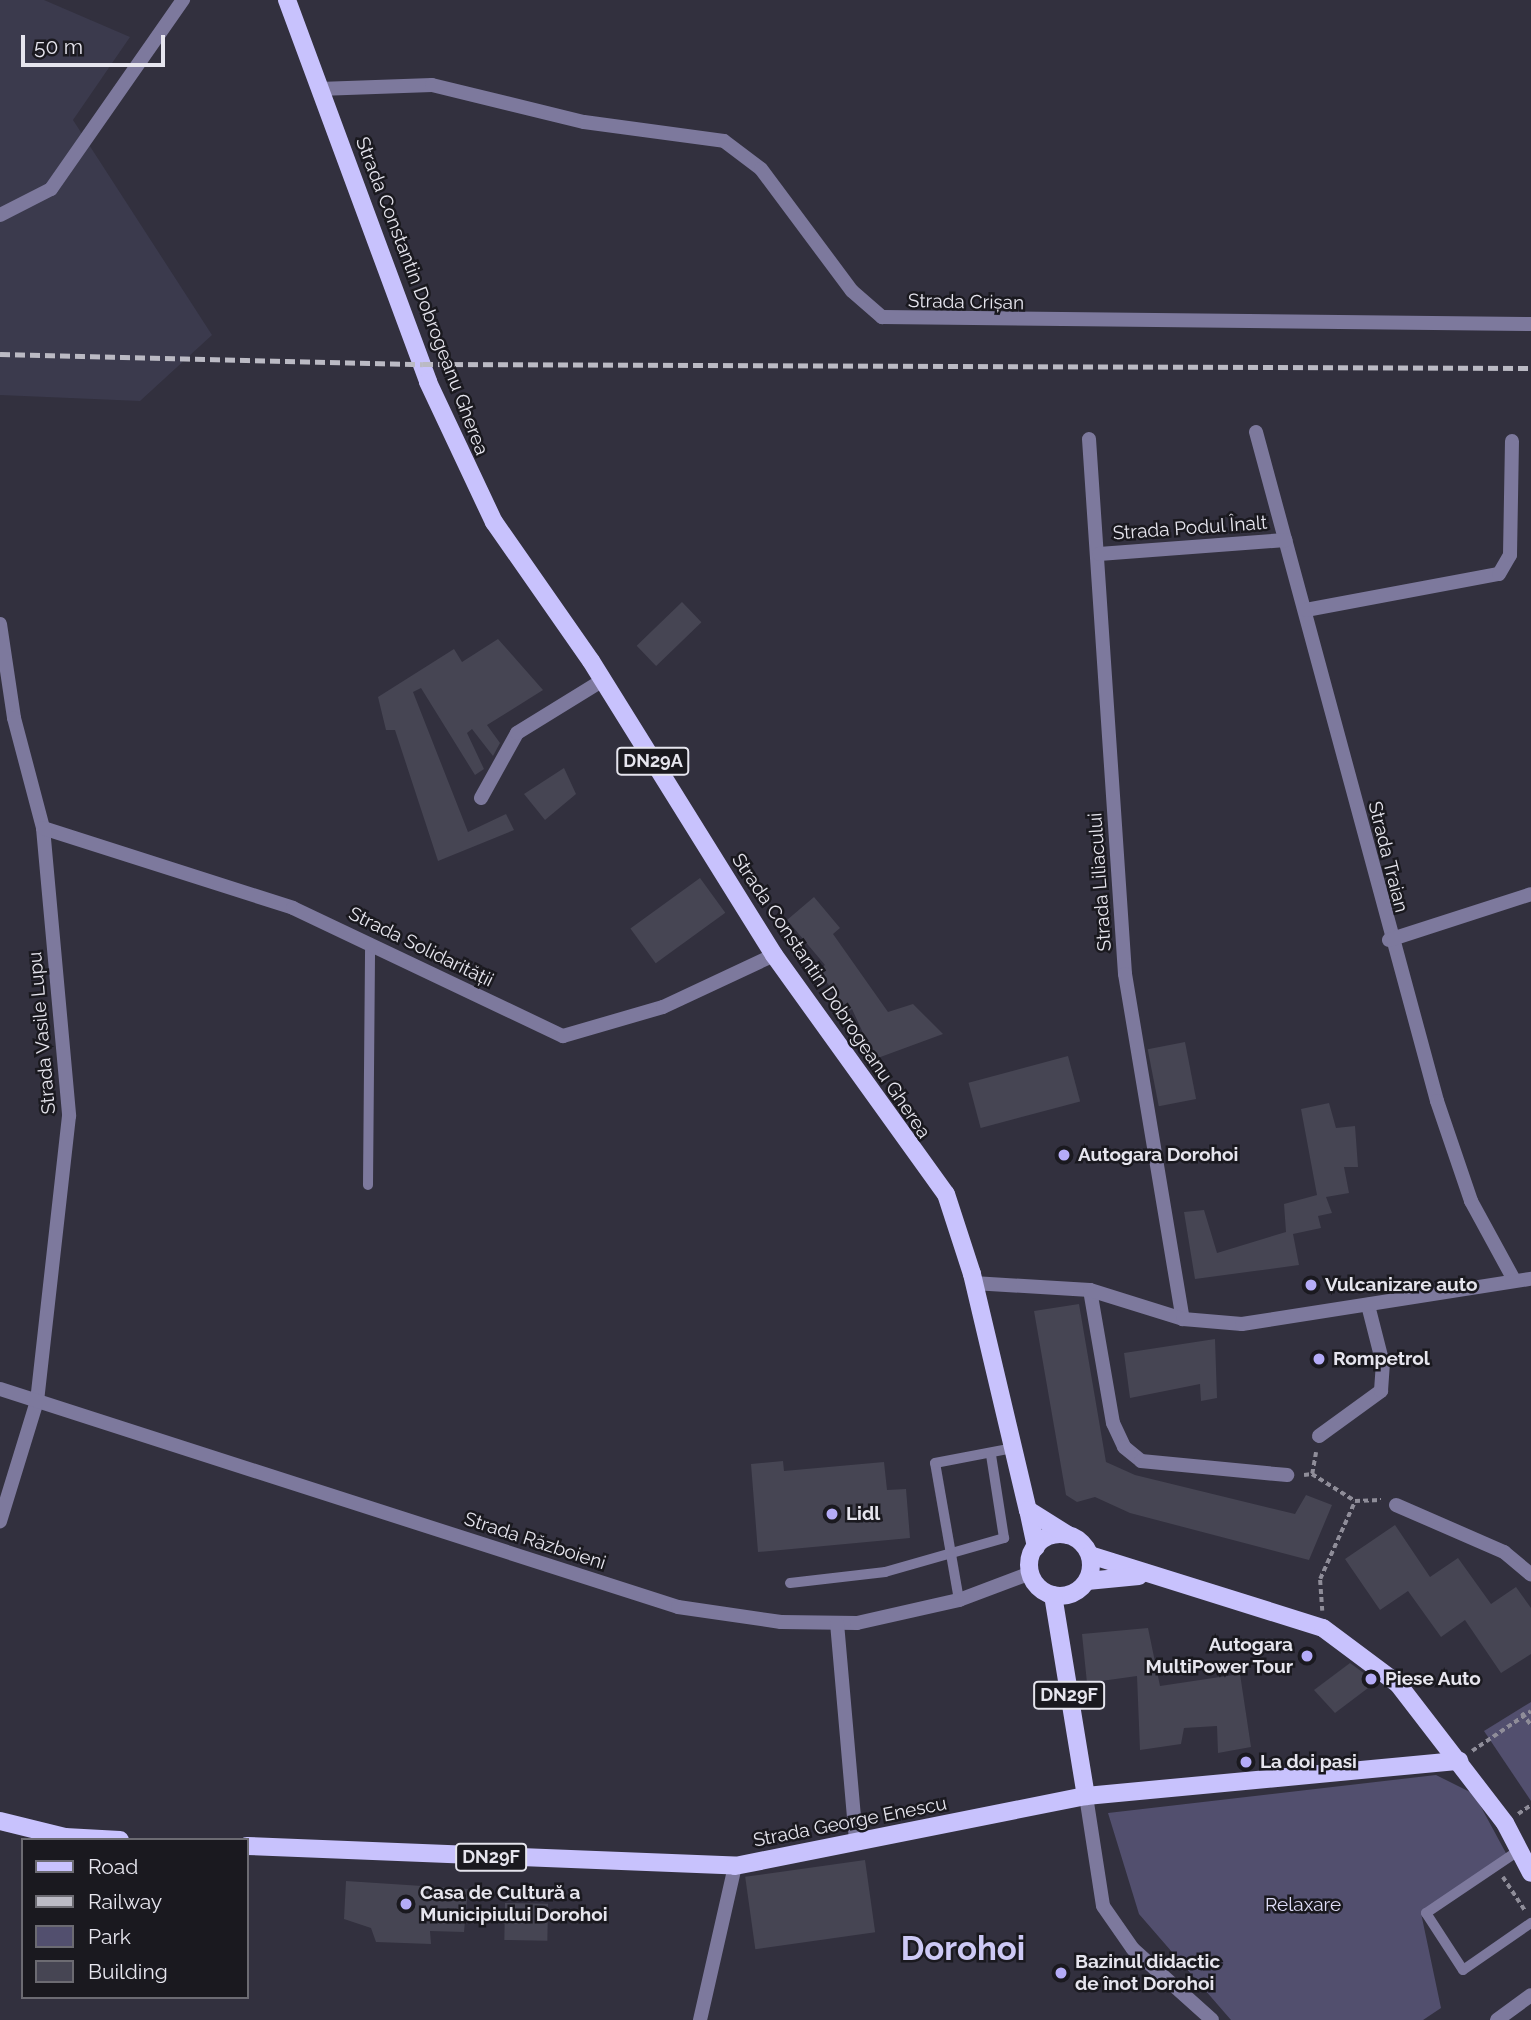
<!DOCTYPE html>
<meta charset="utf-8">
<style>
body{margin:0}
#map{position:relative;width:1531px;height:2020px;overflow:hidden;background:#32303e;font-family:Raleway,sans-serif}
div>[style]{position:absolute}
.built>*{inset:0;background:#3b3a4d}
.green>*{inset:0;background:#524f6e}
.building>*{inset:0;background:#464553;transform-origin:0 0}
.path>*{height:3.5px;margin-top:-1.75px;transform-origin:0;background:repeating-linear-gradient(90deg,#8f8d99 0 5px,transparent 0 8.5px)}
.service>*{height:10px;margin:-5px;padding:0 5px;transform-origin:5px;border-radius:5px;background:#7d799d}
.pedestrian>*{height:14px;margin:-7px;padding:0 7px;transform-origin:7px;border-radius:7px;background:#7d799d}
.minor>*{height:14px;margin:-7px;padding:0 7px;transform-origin:7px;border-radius:7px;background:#7d799d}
.tertiary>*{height:14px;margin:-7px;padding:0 7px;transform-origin:7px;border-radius:7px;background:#7d799d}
.primary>*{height:18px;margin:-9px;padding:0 9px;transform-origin:9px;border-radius:9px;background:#c8c2fd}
.primary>.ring{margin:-9px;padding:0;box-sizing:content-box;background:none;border:18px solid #c8c2fd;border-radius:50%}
.rail>*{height:5px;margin-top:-2.5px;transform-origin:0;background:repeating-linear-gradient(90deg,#bbbac4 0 10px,transparent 0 15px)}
.dots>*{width:19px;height:19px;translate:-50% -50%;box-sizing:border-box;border:4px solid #1a191f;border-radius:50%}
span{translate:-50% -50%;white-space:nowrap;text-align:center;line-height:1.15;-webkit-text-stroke:5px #1a191f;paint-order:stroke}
.shield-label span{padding:2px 5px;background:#1a191f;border:2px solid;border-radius:5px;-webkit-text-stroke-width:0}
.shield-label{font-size:18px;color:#e6e5ee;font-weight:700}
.street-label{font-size:19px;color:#e6e5ee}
.poi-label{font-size:19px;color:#e6e5ee;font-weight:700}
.left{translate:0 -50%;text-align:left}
.right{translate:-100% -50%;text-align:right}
.park-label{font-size:19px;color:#dfddf8}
.town-label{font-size:33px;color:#cdc9f5;font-weight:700}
.legend{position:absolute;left:21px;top:1838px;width:228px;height:161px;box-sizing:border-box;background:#1a191f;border:2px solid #6c6b72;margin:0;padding:9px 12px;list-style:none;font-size:21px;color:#e6e5ee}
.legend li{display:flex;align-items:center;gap:14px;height:35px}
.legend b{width:35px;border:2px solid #6c6b72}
.scale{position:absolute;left:21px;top:35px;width:144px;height:32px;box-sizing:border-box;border:4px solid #e6e5ee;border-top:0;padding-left:9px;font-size:21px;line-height:24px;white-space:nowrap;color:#e6e5ee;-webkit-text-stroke:5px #1a191f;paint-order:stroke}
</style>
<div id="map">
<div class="built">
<i style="clip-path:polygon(0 0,44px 0,130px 37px,73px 120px,212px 335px,140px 401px,0 395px)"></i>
</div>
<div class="green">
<i style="clip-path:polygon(1531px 1702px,1531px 1801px,1484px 1731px)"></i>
<i style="clip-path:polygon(1436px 1775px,1474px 1794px,1507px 1855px,1421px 1913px,1441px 2008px,1423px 2020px,1231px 2020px,1139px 1914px,1108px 1813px)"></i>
</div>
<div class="building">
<i style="left:682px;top:602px;width:28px;height:63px;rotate:46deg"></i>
<i style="clip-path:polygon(498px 639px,543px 690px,487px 725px,500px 743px,493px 756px,472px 729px,467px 733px,484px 769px,475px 775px,421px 688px,413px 692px,468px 832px,506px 814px,514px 830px,438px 861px,395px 730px,386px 730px,378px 697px,454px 649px,462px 662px)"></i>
<i style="clip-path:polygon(564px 768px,576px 794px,545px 820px,524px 794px)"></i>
<i style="left:700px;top:878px;width:43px;height:86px;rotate:54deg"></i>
<i style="clip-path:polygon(814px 897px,840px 928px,833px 934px,888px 1012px,913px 1004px,943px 1034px,875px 1059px,852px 1009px,848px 1012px,818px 970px,825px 965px,787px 920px)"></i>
<i style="left:1185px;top:1042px;width:58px;height:38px;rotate:79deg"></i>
<i style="left:1068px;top:1056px;width:47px;height:103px;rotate:75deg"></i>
<i style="clip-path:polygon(1329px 1103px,1336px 1128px,1355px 1126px,1358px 1167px,1344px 1167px,1349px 1193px,1326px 1197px,1332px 1213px,1318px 1216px,1321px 1228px,1293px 1234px,1299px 1265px,1195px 1279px,1184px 1212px,1204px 1210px,1217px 1253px,1286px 1232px,1284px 1204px,1317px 1195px,1301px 1109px)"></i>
<i style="clip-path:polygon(1079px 1304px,1106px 1462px,1135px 1475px,1295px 1514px,1306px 1495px,1332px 1505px,1309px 1560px,1130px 1513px,1095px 1497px,1077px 1502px,1066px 1495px,1034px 1311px)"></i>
<i style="clip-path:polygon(1215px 1339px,1217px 1398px,1201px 1401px,1200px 1384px,1130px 1398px,1124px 1353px)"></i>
<i style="clip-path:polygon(783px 1461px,784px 1471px,884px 1462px,887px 1490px,906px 1489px,910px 1538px,758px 1552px,751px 1464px)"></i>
<i style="clip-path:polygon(1395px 1525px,1430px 1577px,1458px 1558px,1491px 1604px,1516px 1587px,1531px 1608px,1531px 1654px,1501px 1673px,1465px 1620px,1441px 1637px,1408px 1591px,1380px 1610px,1345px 1559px)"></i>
<i style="clip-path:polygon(1148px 1628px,1160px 1686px,1240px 1674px,1251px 1747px,1218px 1753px,1217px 1726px,1184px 1728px,1181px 1744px,1140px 1750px,1137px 1676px,1087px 1683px,1082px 1634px)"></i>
<i style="clip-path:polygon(1350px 1663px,1376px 1682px,1335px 1713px,1314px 1690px)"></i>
<i style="left:865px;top:1860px;width:73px;height:121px;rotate:82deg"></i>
<i style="clip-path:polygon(346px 1881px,468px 1889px,464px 1932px,430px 1931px,431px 1944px,376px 1942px,371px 1928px,344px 1919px)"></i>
<i style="left:505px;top:1903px;width:43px;height:37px;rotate:1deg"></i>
</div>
<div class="path">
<i style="left:1312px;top:1474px;width:51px;rotate:32.1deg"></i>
<i style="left:1355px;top:1501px;width:26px;rotate:-2deg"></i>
<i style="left:1304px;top:1475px;width:8px;rotate:-7deg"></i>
<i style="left:1312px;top:1474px;width:22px;rotate:-80deg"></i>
<i style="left:1322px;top:1611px;width:32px;rotate:-94deg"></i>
<i style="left:1320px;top:1579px;width:85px;rotate:-65.8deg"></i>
<i style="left:1522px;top:1713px;width:15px;rotate:53deg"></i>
<i style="left:1472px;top:1751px;width:71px;rotate:-34.1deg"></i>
<i style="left:1518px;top:1814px;width:16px;rotate:-35deg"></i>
<i style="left:1503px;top:1877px;width:42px;rotate:56.7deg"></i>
</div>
<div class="service">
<i style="left:368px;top:1185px;width:242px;rotate:-89.5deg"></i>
<i style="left:790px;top:1583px;width:96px;rotate:-6.6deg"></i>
<i style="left:885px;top:1572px;width:124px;rotate:-15.9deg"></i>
<i style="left:1004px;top:1538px;width:84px;rotate:-98.9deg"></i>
<i style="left:959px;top:1600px;width:139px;rotate:-99.9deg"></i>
<i style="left:935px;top:1463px;width:79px;rotate:-10.9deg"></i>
<i style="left:1518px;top:1851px;width:111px;rotate:146deg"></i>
<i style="left:1426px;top:1913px;width:68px;rotate:57deg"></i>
<i style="left:1463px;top:1970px;width:83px;rotate:-34.7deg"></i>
</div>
<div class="pedestrian">
<i style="left:1497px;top:2020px;width:42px;rotate:-36.3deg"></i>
</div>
<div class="minor">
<i style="left:319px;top:89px;width:113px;rotate:-2deg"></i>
<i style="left:432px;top:85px;width:156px;rotate:13.7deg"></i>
<i style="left:584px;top:122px;width:141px;rotate:7.7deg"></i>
<i style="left:724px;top:141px;width:46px;rotate:37.1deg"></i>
<i style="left:761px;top:169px;width:152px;rotate:53.3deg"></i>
<i style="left:852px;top:291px;width:40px;rotate:41deg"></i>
<i style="left:882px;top:317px;width:649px;rotate:0.62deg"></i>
<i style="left:0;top:215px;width:57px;rotate:-27deg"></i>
<i style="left:51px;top:189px;width:231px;rotate:-55.1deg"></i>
<i style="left:1256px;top:432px;width:693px;rotate:74.86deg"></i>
<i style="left:1437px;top:1101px;width:106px;rotate:71.2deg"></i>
<i style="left:1471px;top:1201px;width:90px;rotate:61.4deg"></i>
<i style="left:1089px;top:439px;width:536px;rotate:86.15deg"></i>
<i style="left:1125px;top:974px;width:350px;rotate:80.5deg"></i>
<i style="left:1099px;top:554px;width:187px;rotate:-4.3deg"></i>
<i style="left:1306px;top:610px;width:196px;rotate:-10.6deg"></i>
<i style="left:1499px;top:574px;width:22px;rotate:-60deg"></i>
<i style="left:1510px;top:555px;width:114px;rotate:-89deg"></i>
<i style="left:0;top:624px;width:95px;rotate:81.5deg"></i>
<i style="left:14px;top:718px;width:114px;rotate:75.2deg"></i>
<i style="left:43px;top:828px;width:289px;rotate:84.8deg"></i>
<i style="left:69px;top:1116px;width:287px;rotate:96.4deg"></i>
<i style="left:37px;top:1401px;width:126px;rotate:107.1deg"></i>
<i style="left:481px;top:798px;width:74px;rotate:-61deg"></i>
<i style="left:517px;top:733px;width:101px;rotate:-31.6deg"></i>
<i style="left:43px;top:828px;width:262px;rotate:17.7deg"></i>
<i style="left:293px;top:908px;width:299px;rotate:25.4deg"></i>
<i style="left:563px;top:1036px;width:104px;rotate:-16.2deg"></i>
<i style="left:663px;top:1007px;width:123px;rotate:-25.1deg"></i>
<i style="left:1389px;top:940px;width:149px;rotate:-17.9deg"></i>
<i style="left:1090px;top:1290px;width:135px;rotate:80.2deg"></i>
<i style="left:1113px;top:1423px;width:26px;rotate:65deg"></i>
<i style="left:1124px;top:1447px;width:22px;rotate:39deg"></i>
<i style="left:1141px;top:1461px;width:147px;rotate:5.5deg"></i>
<i style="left:0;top:1389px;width:712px;rotate:17.82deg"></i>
<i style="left:678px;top:1607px;width:104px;rotate:8.3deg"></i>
<i style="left:781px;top:1622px;width:76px;rotate:0.8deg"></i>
<i style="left:857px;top:1623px;width:105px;rotate:-12.7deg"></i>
<i style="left:959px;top:1600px;width:77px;rotate:-20.6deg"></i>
<i style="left:1319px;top:1436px;width:77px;rotate:-36deg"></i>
<i style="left:1381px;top:1391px;width:27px;rotate:-86deg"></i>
<i style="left:1383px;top:1364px;width:61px;rotate:-104.3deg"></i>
<i style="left:1396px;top:1505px;width:118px;rotate:23.5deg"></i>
<i style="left:1504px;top:1552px;width:35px;rotate:40deg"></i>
<i style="left:837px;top:1623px;width:220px;rotate:85deg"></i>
<i style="left:1086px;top:1796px;width:111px;rotate:81.2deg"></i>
<i style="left:1103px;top:1906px;width:52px;rotate:55.1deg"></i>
<i style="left:1133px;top:1949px;width:106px;rotate:41.9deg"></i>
<i style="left:700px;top:2020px;width:158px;rotate:-77.2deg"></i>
</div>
<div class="tertiary">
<i style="left:973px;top:1283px;width:117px;rotate:3.4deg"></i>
<i style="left:1090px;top:1290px;width:97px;rotate:17.3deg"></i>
<i style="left:1183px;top:1319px;width:59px;rotate:4.8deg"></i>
<i style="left:1242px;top:1324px;width:292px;rotate:-8.9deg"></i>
</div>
<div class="primary">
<i style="left:287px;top:0;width:407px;rotate:69.7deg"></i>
<i style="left:428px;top:382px;width:155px;rotate:64.8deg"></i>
<i style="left:494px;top:522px;width:169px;rotate:55.1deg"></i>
<i style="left:591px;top:661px;width:346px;rotate:58.1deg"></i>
<i style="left:774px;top:955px;width:294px;rotate:54.3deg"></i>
<i style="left:946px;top:1194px;width:84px;rotate:72deg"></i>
<i style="left:972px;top:1274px;width:243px;rotate:76.7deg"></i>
<i class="ring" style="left:1029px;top:1534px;width:44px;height:44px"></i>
<i style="left:1036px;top:1547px;width:38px;rotate:-102deg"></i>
<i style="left:1028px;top:1510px;width:47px;rotate:32deg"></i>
<i style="left:1090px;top:1555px;width:244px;rotate:17.4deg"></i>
<i style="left:1323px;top:1628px;width:94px;rotate:36.7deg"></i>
<i style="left:1398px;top:1684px;width:175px;rotate:52.4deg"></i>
<i style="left:1505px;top:1823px;width:56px;rotate:62.5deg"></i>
<i style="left:1087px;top:1581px;width:52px;rotate:-5.5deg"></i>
<i style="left:1053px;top:1595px;width:204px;rotate:80.7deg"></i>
<i style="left:0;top:1821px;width:67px;rotate:13.8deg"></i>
<i style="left:65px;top:1837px;width:55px;rotate:3.1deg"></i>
<i style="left:247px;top:1846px;width:488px;rotate:2.3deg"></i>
<i style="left:735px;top:1866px;width:358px;rotate:-11.3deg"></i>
<i style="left:1086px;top:1796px;width:375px;rotate:-5.4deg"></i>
</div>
<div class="rail">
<i style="left:0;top:354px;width:423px;rotate:1.4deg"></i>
<i style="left:423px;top:364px;width:1108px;rotate:0.21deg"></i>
</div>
<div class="dots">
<i style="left:1064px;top:1155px;background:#b5acf8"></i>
<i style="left:1311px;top:1285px;background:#b5acf8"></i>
<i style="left:1319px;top:1359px;background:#b5acf8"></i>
<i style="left:832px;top:1514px;background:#b5acf8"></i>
<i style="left:1307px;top:1656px;background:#b5acf8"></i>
<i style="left:1371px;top:1679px;background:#b5acf8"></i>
<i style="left:1246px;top:1762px;background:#b5acf8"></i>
<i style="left:406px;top:1904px;background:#b5acf8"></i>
<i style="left:1061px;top:1973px;background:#b5acf8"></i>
</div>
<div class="shield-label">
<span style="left:653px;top:761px">DN29A</span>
<span style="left:1069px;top:1695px">DN29F</span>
<span style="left:491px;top:1857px">DN29F</span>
</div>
<div class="street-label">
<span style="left:422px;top:296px;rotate:69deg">Strada Constantin Dobrogeanu Gherea</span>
<span style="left:966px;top:302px;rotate:1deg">Strada Crișan</span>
<span style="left:1190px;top:528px;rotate:-4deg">Strada Podul Înalt</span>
<span style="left:1388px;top:857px;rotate:76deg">Strada Traian</span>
<span style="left:1100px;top:882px;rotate:-94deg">Strada Liliacului</span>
<span style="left:421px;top:947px;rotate:26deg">Strada Solidarității</span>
<span style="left:831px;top:996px;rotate:56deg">Strada Constantin Dobrogeanu Gherea</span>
<span style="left:42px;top:1033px;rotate:-95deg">Strada Vasile Lupu</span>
<span style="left:535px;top:1541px;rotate:18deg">Strada Războieni</span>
<span style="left:850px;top:1822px;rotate:-11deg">Strada George Enescu</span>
</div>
<div class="poi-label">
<span class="left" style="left:1078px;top:1155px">Autogara Dorohoi</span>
<span class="left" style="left:1325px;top:1285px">Vulcanizare auto</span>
<span class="left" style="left:1333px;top:1359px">Rompetrol</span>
<span class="left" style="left:846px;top:1514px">Lidl</span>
<span class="right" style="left:1293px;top:1656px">Autogara<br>MultiPower Tour</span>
<span class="left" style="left:1385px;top:1679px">Piese Auto</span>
<span class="left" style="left:1260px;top:1762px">La doi pasi</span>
<span class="left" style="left:420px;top:1904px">Casa de Cultură a<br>Municipiului Dorohoi</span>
<span class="left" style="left:1075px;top:1973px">Bazinul didactic<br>de înot Dorohoi</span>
</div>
<div class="park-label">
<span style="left:1303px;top:1905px">Relaxare</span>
</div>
<div class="town-label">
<span style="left:963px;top:1949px">Dorohoi</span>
</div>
<ul class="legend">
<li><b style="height:9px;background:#c8c2fd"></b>Road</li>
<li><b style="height:9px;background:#bbbac4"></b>Railway</li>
<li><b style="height:19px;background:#524f6e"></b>Park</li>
<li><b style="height:19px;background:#464553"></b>Building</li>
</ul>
<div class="scale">50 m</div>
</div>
